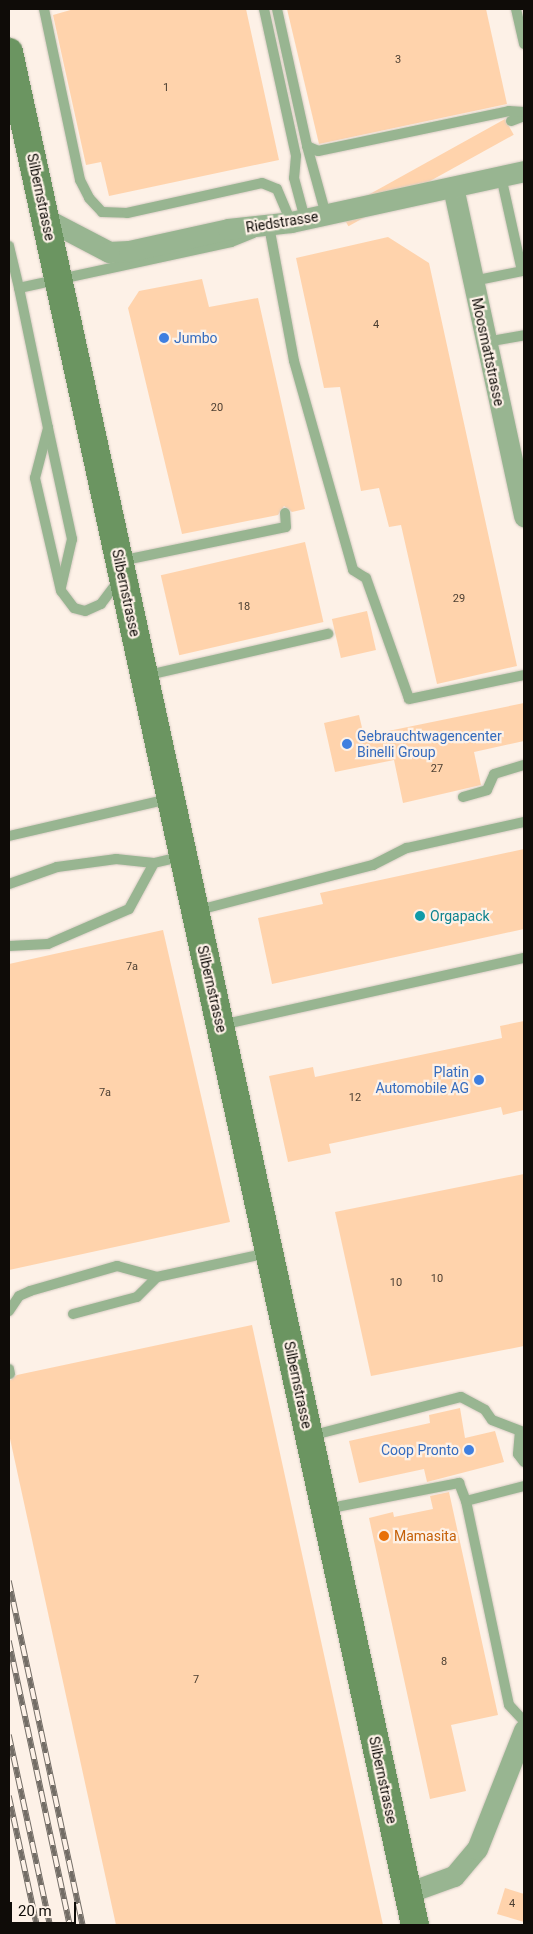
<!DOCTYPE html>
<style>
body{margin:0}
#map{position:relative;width:533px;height:1934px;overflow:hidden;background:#fdf1e7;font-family:Roboto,sans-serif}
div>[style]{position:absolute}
.building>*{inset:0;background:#ffd3ac;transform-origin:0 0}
.roads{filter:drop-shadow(0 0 1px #d7ccc3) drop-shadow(0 0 1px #d7ccc3)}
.lane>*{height:10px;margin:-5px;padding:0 5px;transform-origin:5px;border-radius:5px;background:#98b591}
.street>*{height:21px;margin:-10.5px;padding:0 10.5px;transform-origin:10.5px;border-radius:10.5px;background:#98b591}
.secondary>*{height:28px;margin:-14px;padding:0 14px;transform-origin:14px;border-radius:14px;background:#6b9561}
.rail>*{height:5.5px;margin-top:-2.75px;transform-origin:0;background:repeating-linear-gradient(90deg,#fdf1e7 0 11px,#736d66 0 22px);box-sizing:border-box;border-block:1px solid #736d66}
.dots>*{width:14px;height:14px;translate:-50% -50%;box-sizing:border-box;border:2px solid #fdf1e7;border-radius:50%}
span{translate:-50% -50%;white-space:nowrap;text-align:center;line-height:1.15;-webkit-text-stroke:4.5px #fdf1e7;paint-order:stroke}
.number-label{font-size:11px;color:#4b3e31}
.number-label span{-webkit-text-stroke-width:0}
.street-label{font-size:14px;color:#0f0c08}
.shop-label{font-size:14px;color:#366cbe}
.left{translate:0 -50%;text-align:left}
.right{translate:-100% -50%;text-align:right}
.culture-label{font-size:14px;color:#0d838f}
.food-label{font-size:14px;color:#c56008}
.frame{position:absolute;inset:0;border:10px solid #0f0c08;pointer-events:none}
.scale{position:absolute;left:10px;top:1902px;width:66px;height:22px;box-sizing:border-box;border:2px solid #0f0c08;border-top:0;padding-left:6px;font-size:15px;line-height:18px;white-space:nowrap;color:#0f0c08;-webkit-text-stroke:4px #fdf1e7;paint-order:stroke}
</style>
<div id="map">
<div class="building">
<i style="clip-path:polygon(74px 9px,246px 9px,279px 160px,109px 196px,101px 162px,86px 165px,53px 15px)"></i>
<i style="clip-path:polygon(287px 9px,486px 9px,507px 104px,319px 144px)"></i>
<i style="left:505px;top:119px;width:18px;height:189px;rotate:61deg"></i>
<i style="clip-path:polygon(388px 237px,429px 263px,517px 666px,437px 684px,401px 525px,389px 527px,379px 488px,361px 491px,340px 387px,324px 388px,296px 258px)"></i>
<i style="clip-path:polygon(202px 279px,209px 307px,258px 298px,305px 509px,292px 512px,284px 506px,278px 515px,182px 534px,128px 308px,139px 291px)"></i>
<i style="left:305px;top:542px;width:82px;height:148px;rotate:77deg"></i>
<i style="left:367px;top:611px;width:40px;height:36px;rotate:77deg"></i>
<i style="clip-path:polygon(524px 703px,524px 741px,474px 752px,481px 785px,403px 803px,394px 760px,335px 772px,324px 723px,359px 715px,364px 736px)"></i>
<i style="clip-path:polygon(524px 849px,524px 929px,272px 984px,258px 918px,323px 904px,320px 893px)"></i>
<i style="clip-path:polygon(163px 930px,230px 1222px,9px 1270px,9px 964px)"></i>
<i style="clip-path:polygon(524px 1021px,524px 1110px,503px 1115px,501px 1107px,329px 1144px,331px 1153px,288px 1162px,269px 1076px,313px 1067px,315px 1077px,502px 1038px,500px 1026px)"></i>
<i style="clip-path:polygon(524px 1174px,524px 1346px,371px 1376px,335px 1212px)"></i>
<i style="clip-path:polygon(252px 1325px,383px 1925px,116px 1925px,9px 1434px,9px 1381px,17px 1375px)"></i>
<i style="clip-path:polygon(460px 1408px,465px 1438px,495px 1431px,504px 1462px,427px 1482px,424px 1469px,359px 1483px,349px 1441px,430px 1423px,429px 1415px)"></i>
<i style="clip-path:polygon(449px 1492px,498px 1715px,451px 1725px,466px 1791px,430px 1799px,369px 1518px,393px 1512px,394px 1517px,433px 1509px,430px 1496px)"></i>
<i style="clip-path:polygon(505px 1888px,524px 1894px,524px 1922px,497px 1914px)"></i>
</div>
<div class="roads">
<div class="lane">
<i style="left:44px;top:9px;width:175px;rotate:78.1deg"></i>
<i style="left:80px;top:180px;width:20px;rotate:63deg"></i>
<i style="left:89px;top:198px;width:19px;rotate:47deg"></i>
<i style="left:102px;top:212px;width:25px;rotate:2deg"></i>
<i style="left:127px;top:213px;width:138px;rotate:-12.5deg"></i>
<i style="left:262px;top:183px;width:16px;rotate:22deg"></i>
<i style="left:277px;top:189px;width:36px;rotate:67deg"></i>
<i style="left:264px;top:9px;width:150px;rotate:77.7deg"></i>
<i style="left:296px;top:156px;width:22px;rotate:95deg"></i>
<i style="left:294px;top:178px;width:42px;rotate:75deg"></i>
<i style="left:277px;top:9px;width:140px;rotate:77.6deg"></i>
<i style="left:307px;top:146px;width:72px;rotate:74.6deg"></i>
<i style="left:516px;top:9px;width:36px;rotate:77deg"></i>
<i style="left:511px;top:121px;width:14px;rotate:-21deg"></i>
<i style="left:307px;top:146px;width:12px;rotate:24deg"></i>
<i style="left:318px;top:151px;width:195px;rotate:-11.8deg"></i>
<i style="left:509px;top:111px;width:15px;rotate:4deg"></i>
<i style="left:266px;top:227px;width:3px;rotate:-18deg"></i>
<i style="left:269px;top:226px;width:137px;rotate:79.5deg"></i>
<i style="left:294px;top:361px;width:217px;rotate:74.2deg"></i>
<i style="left:353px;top:570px;width:15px;rotate:32deg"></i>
<i style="left:366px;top:578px;width:128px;rotate:70.4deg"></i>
<i style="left:409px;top:699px;width:117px;rotate:-11.8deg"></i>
<i style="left:9px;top:246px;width:43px;rotate:76.6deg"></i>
<i style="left:473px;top:281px;width:50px;rotate:-11.5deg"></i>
<i style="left:522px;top:271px;width:97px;rotate:-102.5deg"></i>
<i style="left:486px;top:342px;width:39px;rotate:-10deg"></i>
<i style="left:48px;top:428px;width:114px;rotate:77.8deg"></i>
<i style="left:72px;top:539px;width:49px;rotate:102.9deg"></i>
<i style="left:120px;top:561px;width:169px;rotate:-11.6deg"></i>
<i style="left:286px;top:527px;width:14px;rotate:-94deg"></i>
<i style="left:119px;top:580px;width:30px;rotate:127deg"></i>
<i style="left:101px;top:604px;width:17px;rotate:156deg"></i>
<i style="left:85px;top:611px;width:11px;rotate:-165deg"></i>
<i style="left:74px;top:608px;width:21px;rotate:-127deg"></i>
<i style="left:61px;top:591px;width:116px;rotate:-103deg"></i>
<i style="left:35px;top:478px;width:52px;rotate:-75.4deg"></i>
<i style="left:48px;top:428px;width:143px;rotate:-101.7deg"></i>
<i style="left:19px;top:288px;width:217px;rotate:-12.2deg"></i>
<i style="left:231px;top:242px;width:24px;rotate:-22deg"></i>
<i style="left:144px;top:676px;width:189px;rotate:-12.9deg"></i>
<i style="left:463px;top:797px;width:25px;rotate:-16deg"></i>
<i style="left:487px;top:790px;width:17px;rotate:-66deg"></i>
<i style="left:494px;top:774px;width:31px;rotate:-17deg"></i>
<i style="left:9px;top:836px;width:163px;rotate:-13.1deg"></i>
<i style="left:9px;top:884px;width:51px;rotate:-19.5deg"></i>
<i style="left:57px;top:867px;width:60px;rotate:-7.7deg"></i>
<i style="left:116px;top:859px;width:38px;rotate:6deg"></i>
<i style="left:154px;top:863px;width:28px;rotate:-13deg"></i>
<i style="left:195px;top:911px;width:184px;rotate:-14.5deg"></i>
<i style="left:373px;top:865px;width:38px;rotate:-27deg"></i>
<i style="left:407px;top:848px;width:120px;rotate:-12.5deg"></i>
<i style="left:9px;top:946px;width:39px;rotate:-3deg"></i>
<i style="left:48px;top:944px;width:88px;rotate:-23.4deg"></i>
<i style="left:129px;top:909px;width:52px;rotate:-61.5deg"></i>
<i style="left:221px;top:1025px;width:310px;rotate:-12.5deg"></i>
<i style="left:9px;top:1311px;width:18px;rotate:-56deg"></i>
<i style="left:19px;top:1296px;width:12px;rotate:-24deg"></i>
<i style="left:30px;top:1291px;width:91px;rotate:-16deg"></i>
<i style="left:117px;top:1266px;width:41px;rotate:15.4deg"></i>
<i style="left:73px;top:1314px;width:66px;rotate:-14.9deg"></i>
<i style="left:137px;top:1297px;width:28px;rotate:-45deg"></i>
<i style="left:157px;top:1277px;width:114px;rotate:-12.2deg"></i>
<i style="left:9px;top:1369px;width:5px;rotate:79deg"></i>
<i style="left:310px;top:1436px;width:156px;rotate:-14.5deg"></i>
<i style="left:461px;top:1397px;width:27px;rotate:28deg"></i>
<i style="left:485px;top:1410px;width:12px;rotate:55deg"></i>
<i style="left:492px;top:1420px;width:30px;rotate:21deg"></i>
<i style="left:520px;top:1431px;width:23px;rotate:95deg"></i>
<i style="left:518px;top:1454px;width:10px;rotate:53deg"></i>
<i style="left:466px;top:1501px;width:208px;rotate:78.1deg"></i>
<i style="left:509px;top:1705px;width:22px;rotate:47deg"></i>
<i style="left:326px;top:1509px;width:136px;rotate:-11.1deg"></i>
<i style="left:459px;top:1483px;width:19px;rotate:69deg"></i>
<i style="left:466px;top:1501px;width:60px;rotate:-14.5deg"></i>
</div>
<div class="street">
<i style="left:453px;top:187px;width:337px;rotate:77.8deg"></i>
<i style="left:46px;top:219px;width:71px;rotate:27.6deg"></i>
<i style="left:109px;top:252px;width:20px;rotate:-3deg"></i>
<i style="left:129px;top:251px;width:101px;rotate:-12.5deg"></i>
<i style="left:228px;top:229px;width:63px;rotate:-6.3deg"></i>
<i style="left:291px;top:222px;width:239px;rotate:-12.3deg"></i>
<i style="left:407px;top:1893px;width:50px;rotate:-19.9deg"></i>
<i style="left:454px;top:1876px;width:35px;rotate:-50deg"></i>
<i style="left:477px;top:1849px;width:128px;rotate:-68.4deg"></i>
</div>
<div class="secondary">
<i style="left:9px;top:52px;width:1916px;rotate:77.77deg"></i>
</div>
</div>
<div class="rail">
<i style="left:9px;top:1581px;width:352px;rotate:77.9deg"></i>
<i style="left:9px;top:1641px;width:290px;rotate:77.9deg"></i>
<i style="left:9px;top:1735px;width:194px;rotate:77.8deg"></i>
<i style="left:9px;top:1796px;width:132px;rotate:77.8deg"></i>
</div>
<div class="dots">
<i style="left:164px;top:338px;background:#3f7fe0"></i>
<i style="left:347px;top:744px;background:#3f7fe0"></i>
<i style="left:420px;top:916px;background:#0f9aa8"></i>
<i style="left:479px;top:1080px;background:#3f7fe0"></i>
<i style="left:469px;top:1450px;background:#3f7fe0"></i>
<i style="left:384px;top:1536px;background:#e8710a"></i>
</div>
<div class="number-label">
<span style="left:398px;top:60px">3</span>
<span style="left:166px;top:88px">1</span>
<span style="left:376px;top:325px">4</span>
<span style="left:217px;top:408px">20</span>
<span style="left:459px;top:599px">29</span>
<span style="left:244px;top:607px">18</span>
<span style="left:437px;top:769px">27</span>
<span style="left:132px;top:967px">7a</span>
<span style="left:105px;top:1093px">7a</span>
<span style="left:355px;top:1098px">12</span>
<span style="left:437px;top:1279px">10</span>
<span style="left:396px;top:1283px">10</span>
<span style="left:444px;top:1662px">8</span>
<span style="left:196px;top:1680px">7</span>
<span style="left:512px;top:1904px">4</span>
</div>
<div class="street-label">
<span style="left:41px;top:197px;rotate:78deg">Silbernstrasse</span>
<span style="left:282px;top:222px;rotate:-9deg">Riedstrasse</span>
<span style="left:488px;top:352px;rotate:78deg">Moosmattstrasse</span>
<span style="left:126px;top:593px;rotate:78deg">Silbernstrasse</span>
<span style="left:212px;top:989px;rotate:77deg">Silbernstrasse</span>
<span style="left:298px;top:1385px;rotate:78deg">Silbernstrasse</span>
<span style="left:383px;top:1780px;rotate:78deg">Silbernstrasse</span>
</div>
<div class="shop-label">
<span class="left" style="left:174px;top:338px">Jumbo</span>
<span class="left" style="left:357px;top:744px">Gebrauchtwagencenter<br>Binelli Group</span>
<span class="right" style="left:469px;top:1080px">Platin<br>Automobile AG</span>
<span class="right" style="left:459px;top:1450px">Coop Pronto</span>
</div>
<div class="culture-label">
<span class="left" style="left:430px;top:916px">Orgapack</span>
</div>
<div class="food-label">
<span class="left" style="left:394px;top:1536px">Mamasita</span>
</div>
<div class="frame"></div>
<div class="scale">20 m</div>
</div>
